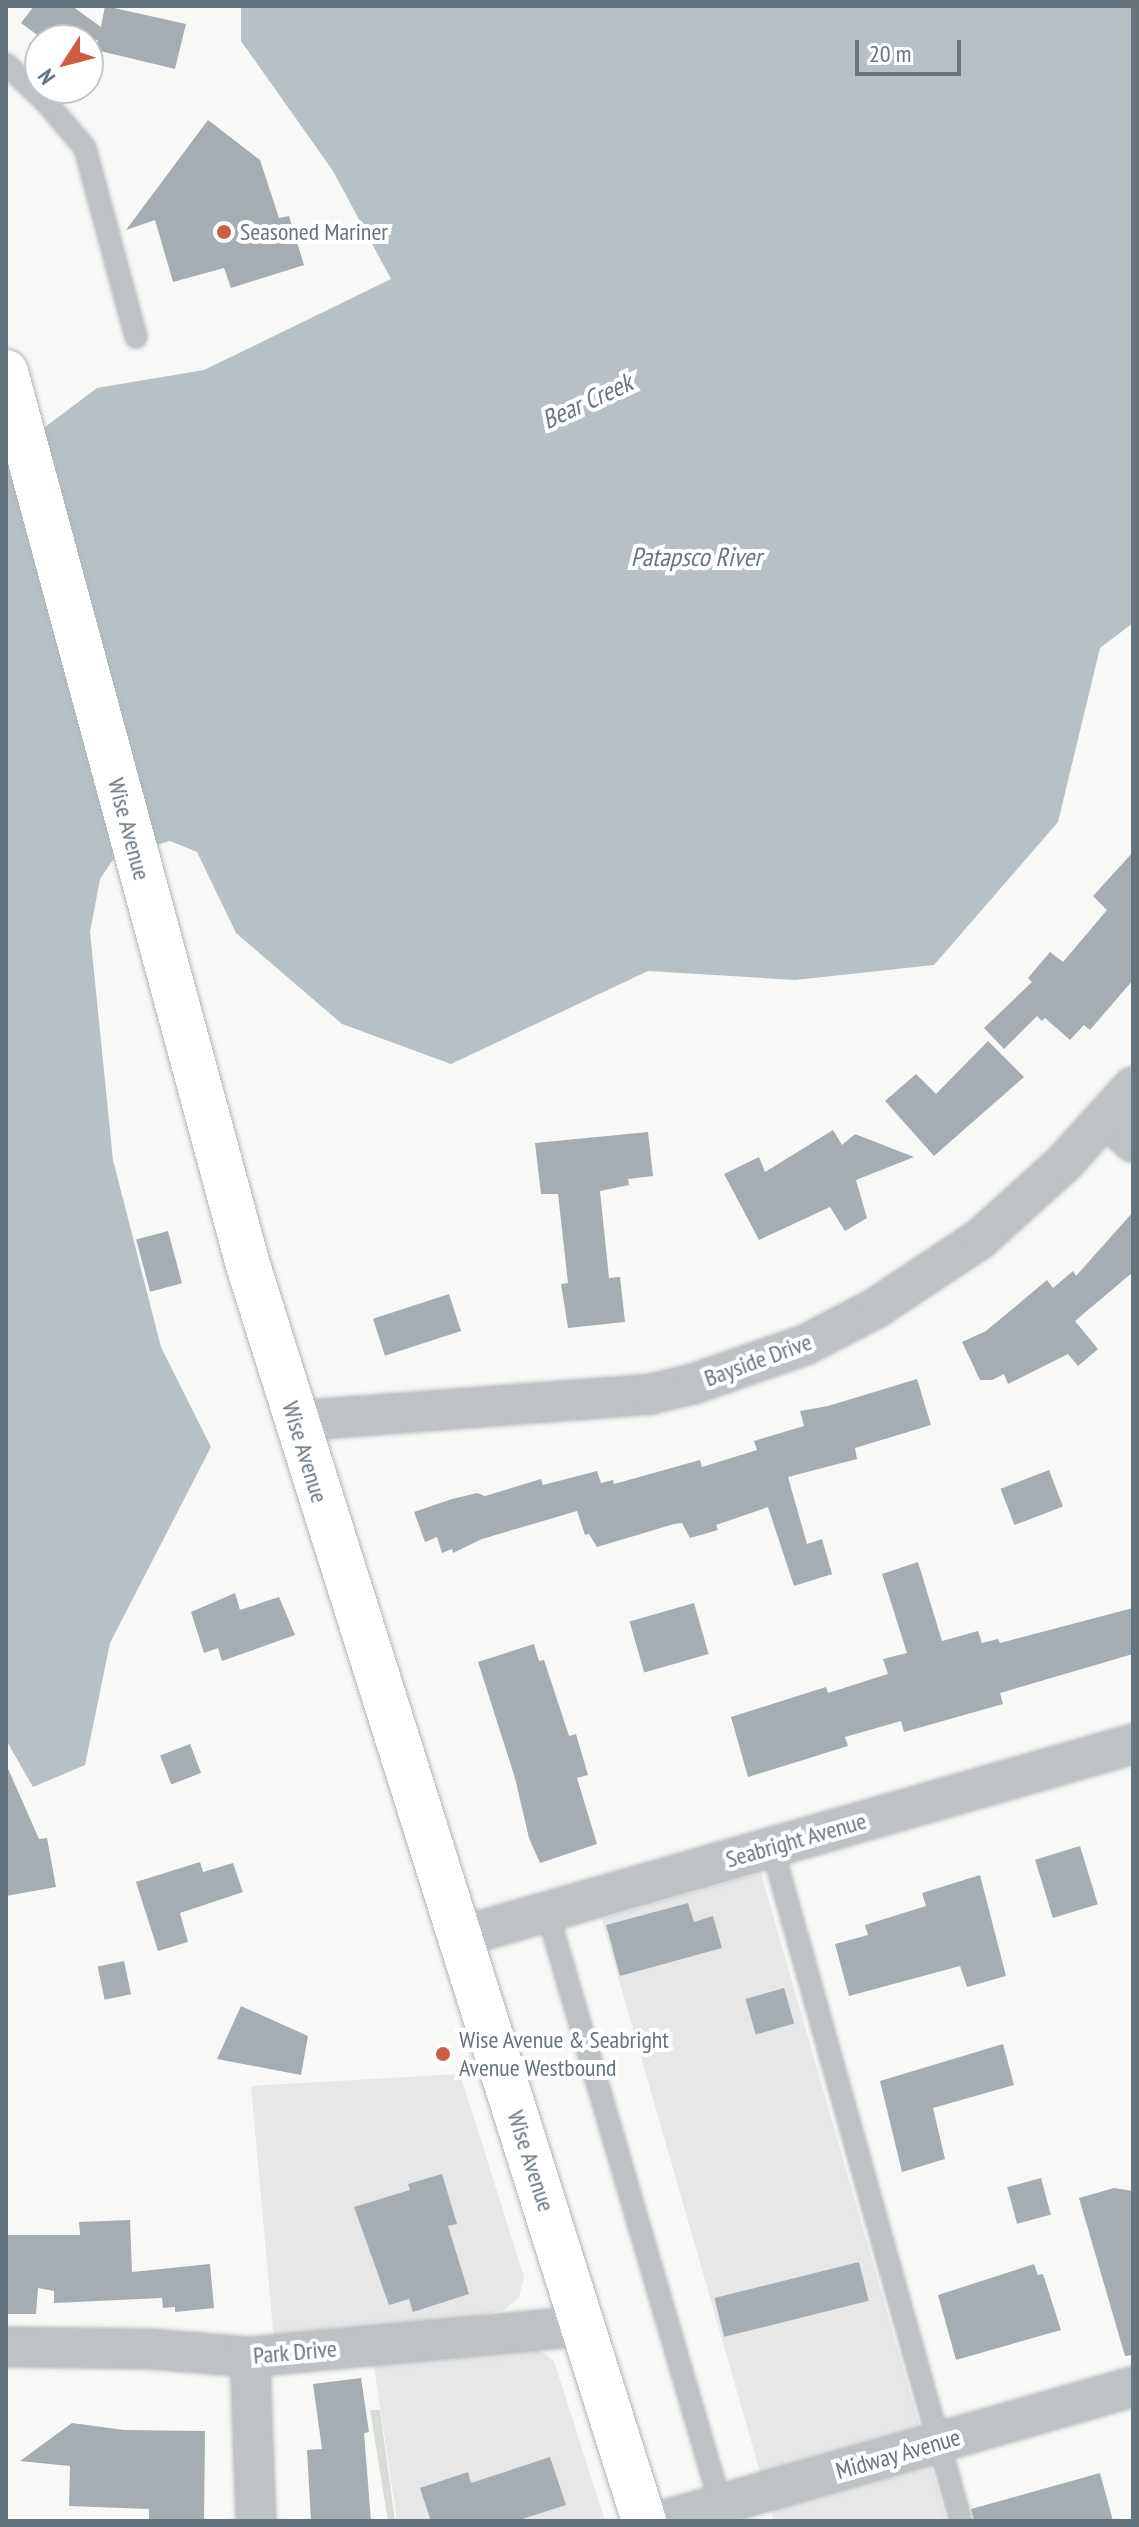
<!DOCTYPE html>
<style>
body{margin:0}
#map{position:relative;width:1139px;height:2527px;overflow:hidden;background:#f8f8f6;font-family:"PT Sans Narrow",sans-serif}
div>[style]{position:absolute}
.built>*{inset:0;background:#e6e7e6;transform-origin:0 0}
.green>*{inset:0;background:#d8dcd6}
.water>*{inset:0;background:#b7c1c5}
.building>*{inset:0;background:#a6adb2;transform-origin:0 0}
.roads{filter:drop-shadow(0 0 2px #b0b6ba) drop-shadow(0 0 2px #b0b6ba)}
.lane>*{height:20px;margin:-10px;padding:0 10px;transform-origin:10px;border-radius:10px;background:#bec2c5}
.street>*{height:38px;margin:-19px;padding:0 19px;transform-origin:19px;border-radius:19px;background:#bec2c5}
.secondary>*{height:44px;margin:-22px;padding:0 22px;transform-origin:22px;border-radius:22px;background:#fff}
.dots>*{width:22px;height:22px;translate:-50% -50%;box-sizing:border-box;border:4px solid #fff;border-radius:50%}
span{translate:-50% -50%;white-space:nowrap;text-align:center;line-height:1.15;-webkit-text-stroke:8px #fff;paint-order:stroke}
.poi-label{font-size:24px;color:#66747d}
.left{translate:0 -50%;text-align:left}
.street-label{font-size:24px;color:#66747d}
.water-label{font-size:26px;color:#67787f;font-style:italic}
.frame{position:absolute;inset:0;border:8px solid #66747d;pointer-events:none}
.north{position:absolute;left:24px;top:24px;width:80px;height:80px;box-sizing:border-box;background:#fff;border:2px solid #c2c7cb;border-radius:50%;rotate:234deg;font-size:22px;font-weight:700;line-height:32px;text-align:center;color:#66747d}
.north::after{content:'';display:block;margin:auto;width:28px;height:36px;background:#cd5e41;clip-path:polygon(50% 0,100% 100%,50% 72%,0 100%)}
.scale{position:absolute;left:855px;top:40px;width:106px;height:36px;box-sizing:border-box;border:4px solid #66747d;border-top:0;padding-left:10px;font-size:24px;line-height:28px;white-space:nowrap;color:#66747d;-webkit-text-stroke:6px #fff;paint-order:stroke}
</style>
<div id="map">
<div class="built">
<i style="left:761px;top:1873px;width:675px;height:166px;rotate:74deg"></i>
<i style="clip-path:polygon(460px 2074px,524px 2277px,519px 2297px,506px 2309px,472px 2317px,274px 2341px,251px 2086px)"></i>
<i style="clip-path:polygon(533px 2346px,554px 2361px,605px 2521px,397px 2521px,374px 2366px)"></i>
</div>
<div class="green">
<i style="clip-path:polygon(370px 2410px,380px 2410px,395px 2521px,388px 2521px)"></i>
</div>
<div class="water">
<i style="clip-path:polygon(241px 6px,1133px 6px,1133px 623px,1100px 648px,1058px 822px,934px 965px,795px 980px,648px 971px,451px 1064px,342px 1024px,236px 933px,197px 852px,170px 841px,115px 857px,100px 879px,90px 932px,113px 1160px,161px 1347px,211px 1447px,110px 1643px,85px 1765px,33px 1787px,6px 1740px,6px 436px,25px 442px,97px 388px,204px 370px,391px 279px,333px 171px,241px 41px)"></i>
</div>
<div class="building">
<i style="clip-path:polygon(34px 6px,72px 6px,101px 27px,105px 6px,186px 24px,175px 69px,96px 50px,98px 40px,44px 40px,21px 23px)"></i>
<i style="clip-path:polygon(208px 120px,260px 160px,279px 218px,289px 216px,304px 265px,231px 288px,224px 268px,173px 282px,155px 220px,126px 230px)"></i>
<i style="clip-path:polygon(1133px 852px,1133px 980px,1090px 1030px,1084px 1025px,1070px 1040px,1045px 1018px,1042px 1021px,1037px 1016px,1004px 1049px,984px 1028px,1032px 982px,1028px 978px,1050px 952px,1063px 962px,1107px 910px,1093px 896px)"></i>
<i style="clip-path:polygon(988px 1041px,1024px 1077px,934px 1156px,885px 1101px,916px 1074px,936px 1094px)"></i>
<i style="clip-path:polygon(833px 1130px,842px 1145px,855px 1134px,914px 1157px,856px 1180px,867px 1218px,845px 1231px,830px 1207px,759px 1240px,724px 1174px,759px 1157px,765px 1172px)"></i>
<i style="clip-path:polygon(648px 1132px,653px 1176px,628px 1179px,629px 1185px,600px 1191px,609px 1278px,620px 1277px,625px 1322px,568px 1328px,561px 1284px,568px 1283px,558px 1194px,541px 1194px,535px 1143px)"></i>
<i style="clip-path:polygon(1133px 1212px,1133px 1272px,1075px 1321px,1098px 1349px,1078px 1366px,1068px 1354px,1008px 1384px,1004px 1374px,992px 1380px,980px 1380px,962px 1342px,986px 1331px,1047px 1280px,1053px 1288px,1073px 1271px,1076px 1276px)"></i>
<i style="left:168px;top:1231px;width:54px;height:33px;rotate:75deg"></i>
<i style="left:449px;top:1294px;width:39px;height:80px;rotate:72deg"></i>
<i style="clip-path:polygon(917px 1379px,931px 1425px,855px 1448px,857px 1459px,788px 1477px,807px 1544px,822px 1539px,832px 1574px,794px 1586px,768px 1507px,716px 1525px,718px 1530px,690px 1538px,682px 1523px,674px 1524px,597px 1547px,589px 1534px,585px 1535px,577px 1511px,482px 1539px,453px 1553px,452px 1549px,442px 1553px,437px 1537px,425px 1542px,414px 1512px,452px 1499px,477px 1493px,485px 1496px,541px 1479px,543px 1485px,597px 1471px,601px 1483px,613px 1480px,614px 1484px,700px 1460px,702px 1467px,757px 1450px,754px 1441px,804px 1426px,800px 1411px,828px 1406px)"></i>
<i style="left:1049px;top:1470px;width:39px;height:52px;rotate:69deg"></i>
<i style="clip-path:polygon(918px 1562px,942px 1641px,978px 1631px,982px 1643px,998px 1639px,1000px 1643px,1133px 1608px,1133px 1654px,1000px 1693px,1003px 1704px,904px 1732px,901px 1721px,845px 1737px,848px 1746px,748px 1777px,731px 1717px,826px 1687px,828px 1693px,888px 1674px,883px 1659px,907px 1653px,882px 1574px)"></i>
<i style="clip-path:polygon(235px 1593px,240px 1610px,279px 1597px,295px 1635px,222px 1661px,218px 1648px,204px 1653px,191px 1612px)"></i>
<i style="left:694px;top:1603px;width:53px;height:67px;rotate:74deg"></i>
<i style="clip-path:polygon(534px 1644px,539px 1661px,544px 1660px,569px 1736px,576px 1734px,588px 1775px,577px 1778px,597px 1844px,540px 1863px,529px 1838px,515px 1778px,478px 1662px)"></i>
<i style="left:190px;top:1744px;width:31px;height:32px;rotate:69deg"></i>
<i style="clip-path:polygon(6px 1764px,39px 1839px,47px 1838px,56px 1887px,6px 1896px)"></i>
<i style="left:1080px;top:1846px;width:61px;height:47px;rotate:73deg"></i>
<i style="clip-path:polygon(200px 1862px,203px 1872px,233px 1863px,243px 1892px,180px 1913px,188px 1942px,158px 1951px,136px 1882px)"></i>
<i style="clip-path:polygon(980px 1875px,1006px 1976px,967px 1987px,960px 1966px,849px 1996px,835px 1944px,868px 1935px,865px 1925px,926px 1906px,922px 1893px)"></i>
<i style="clip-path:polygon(688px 1903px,694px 1922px,713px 1916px,722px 1948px,620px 1976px,606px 1925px)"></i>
<i style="left:124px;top:1961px;width:34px;height:27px;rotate:78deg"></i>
<i style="left:784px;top:1988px;width:37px;height:40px;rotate:74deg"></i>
<i style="clip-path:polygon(241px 2006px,308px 2036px,301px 2075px,217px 2059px)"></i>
<i style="clip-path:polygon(1003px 2044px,1014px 2085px,933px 2108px,945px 2159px,902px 2172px,880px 2081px)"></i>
<i style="clip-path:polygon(442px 2174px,457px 2224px,448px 2226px,469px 2294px,413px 2312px,409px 2299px,389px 2305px,354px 2207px,410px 2190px,408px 2184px)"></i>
<i style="left:1041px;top:2178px;width:38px;height:35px;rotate:75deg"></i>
<i style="clip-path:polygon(1114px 2188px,1133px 2191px,1133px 2355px,1125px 2356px,1079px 2198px)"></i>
<i style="clip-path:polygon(130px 2220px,132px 2272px,210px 2264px,214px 2308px,175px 2312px,175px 2307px,163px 2308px,162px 2298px,54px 2303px,54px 2291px,38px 2288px,36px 2314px,6px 2314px,6px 2235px,80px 2235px,79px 2222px)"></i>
<i style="left:859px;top:2262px;width:40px;height:149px;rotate:76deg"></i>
<i style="clip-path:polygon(1034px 2264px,1038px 2275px,1043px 2274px,1061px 2330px,956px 2360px,938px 2295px)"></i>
<i style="clip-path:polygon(361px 2378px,369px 2432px,364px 2433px,371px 2521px,311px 2521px,307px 2450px,322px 2449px,313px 2384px)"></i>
<i style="clip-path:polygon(72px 2423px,124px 2430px,205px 2431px,204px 2521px,149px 2521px,149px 2509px,69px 2506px,70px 2466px,20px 2461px)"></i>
<i style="clip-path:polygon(550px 2457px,566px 2505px,516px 2521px,431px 2521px,420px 2488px,468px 2472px,471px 2483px)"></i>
<i style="clip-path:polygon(1100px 2473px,1113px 2521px,974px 2521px,971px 2509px)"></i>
</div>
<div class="roads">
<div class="lane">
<i style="left:6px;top:64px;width:55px;rotate:43.5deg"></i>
<i style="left:46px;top:102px;width:60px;rotate:49.7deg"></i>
<i style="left:85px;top:148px;width:196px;rotate:74.9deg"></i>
<i style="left:772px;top:1847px;width:700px;rotate:74.34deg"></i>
<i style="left:547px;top:1911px;width:623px;rotate:73.69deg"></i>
</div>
<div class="street">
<i style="left:1106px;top:1117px;width:37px;rotate:43deg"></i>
<i style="left:295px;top:1421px;width:357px;rotate:-4.3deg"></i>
<i style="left:651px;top:1394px;width:43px;rotate:-13.4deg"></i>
<i style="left:693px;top:1384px;width:119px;rotate:-19.2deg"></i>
<i style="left:805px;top:1345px;width:80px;rotate:-27.5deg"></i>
<i style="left:876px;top:1308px;width:125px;rotate:-33.6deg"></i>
<i style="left:980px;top:1239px;width:113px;rotate:-42.1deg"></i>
<i style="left:1064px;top:1163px;width:103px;rotate:-47.8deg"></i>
<i style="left:459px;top:1937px;width:701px;rotate:-15.98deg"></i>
<i style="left:6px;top:2347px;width:144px;rotate:0.8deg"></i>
<i style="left:150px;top:2349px;width:100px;rotate:4.6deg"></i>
<i style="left:250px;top:2357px;width:334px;rotate:-5.3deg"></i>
<i style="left:250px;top:2357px;width:164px;rotate:87.9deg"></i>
<i style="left:662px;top:2521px;width:490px;rotate:-15.9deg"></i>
</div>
<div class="secondary">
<i style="left:6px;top:372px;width:925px;rotate:74.84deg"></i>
<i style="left:248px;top:1265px;width:1317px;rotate:72.5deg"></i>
</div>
</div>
<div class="dots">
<i style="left:224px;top:232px;background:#cd5e41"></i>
<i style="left:443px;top:2054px;background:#cd5e41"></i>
</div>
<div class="poi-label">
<span class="left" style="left:240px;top:232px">Seasoned Mariner</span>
<span class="left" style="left:459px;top:2054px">Wise Avenue &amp; Seabright<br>Avenue Westbound</span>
</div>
<div class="street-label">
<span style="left:129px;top:829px;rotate:75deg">Wise Avenue</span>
<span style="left:758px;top:1360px;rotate:-20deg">Bayside Drive</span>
<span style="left:305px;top:1452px;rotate:73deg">Wise Avenue</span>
<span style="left:796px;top:1840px;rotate:-16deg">Seabright Avenue</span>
<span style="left:531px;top:2161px;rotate:72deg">Wise Avenue</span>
<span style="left:295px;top:2352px;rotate:-5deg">Park Drive</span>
<span style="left:898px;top:2454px;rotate:-16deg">Midway Avenue</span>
</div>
<div class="water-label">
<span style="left:587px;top:401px;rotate:-25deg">Bear Creek</span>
<span style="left:696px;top:557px">Patapsco River</span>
</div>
<div class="frame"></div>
<div class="north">N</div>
<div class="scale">20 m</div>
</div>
